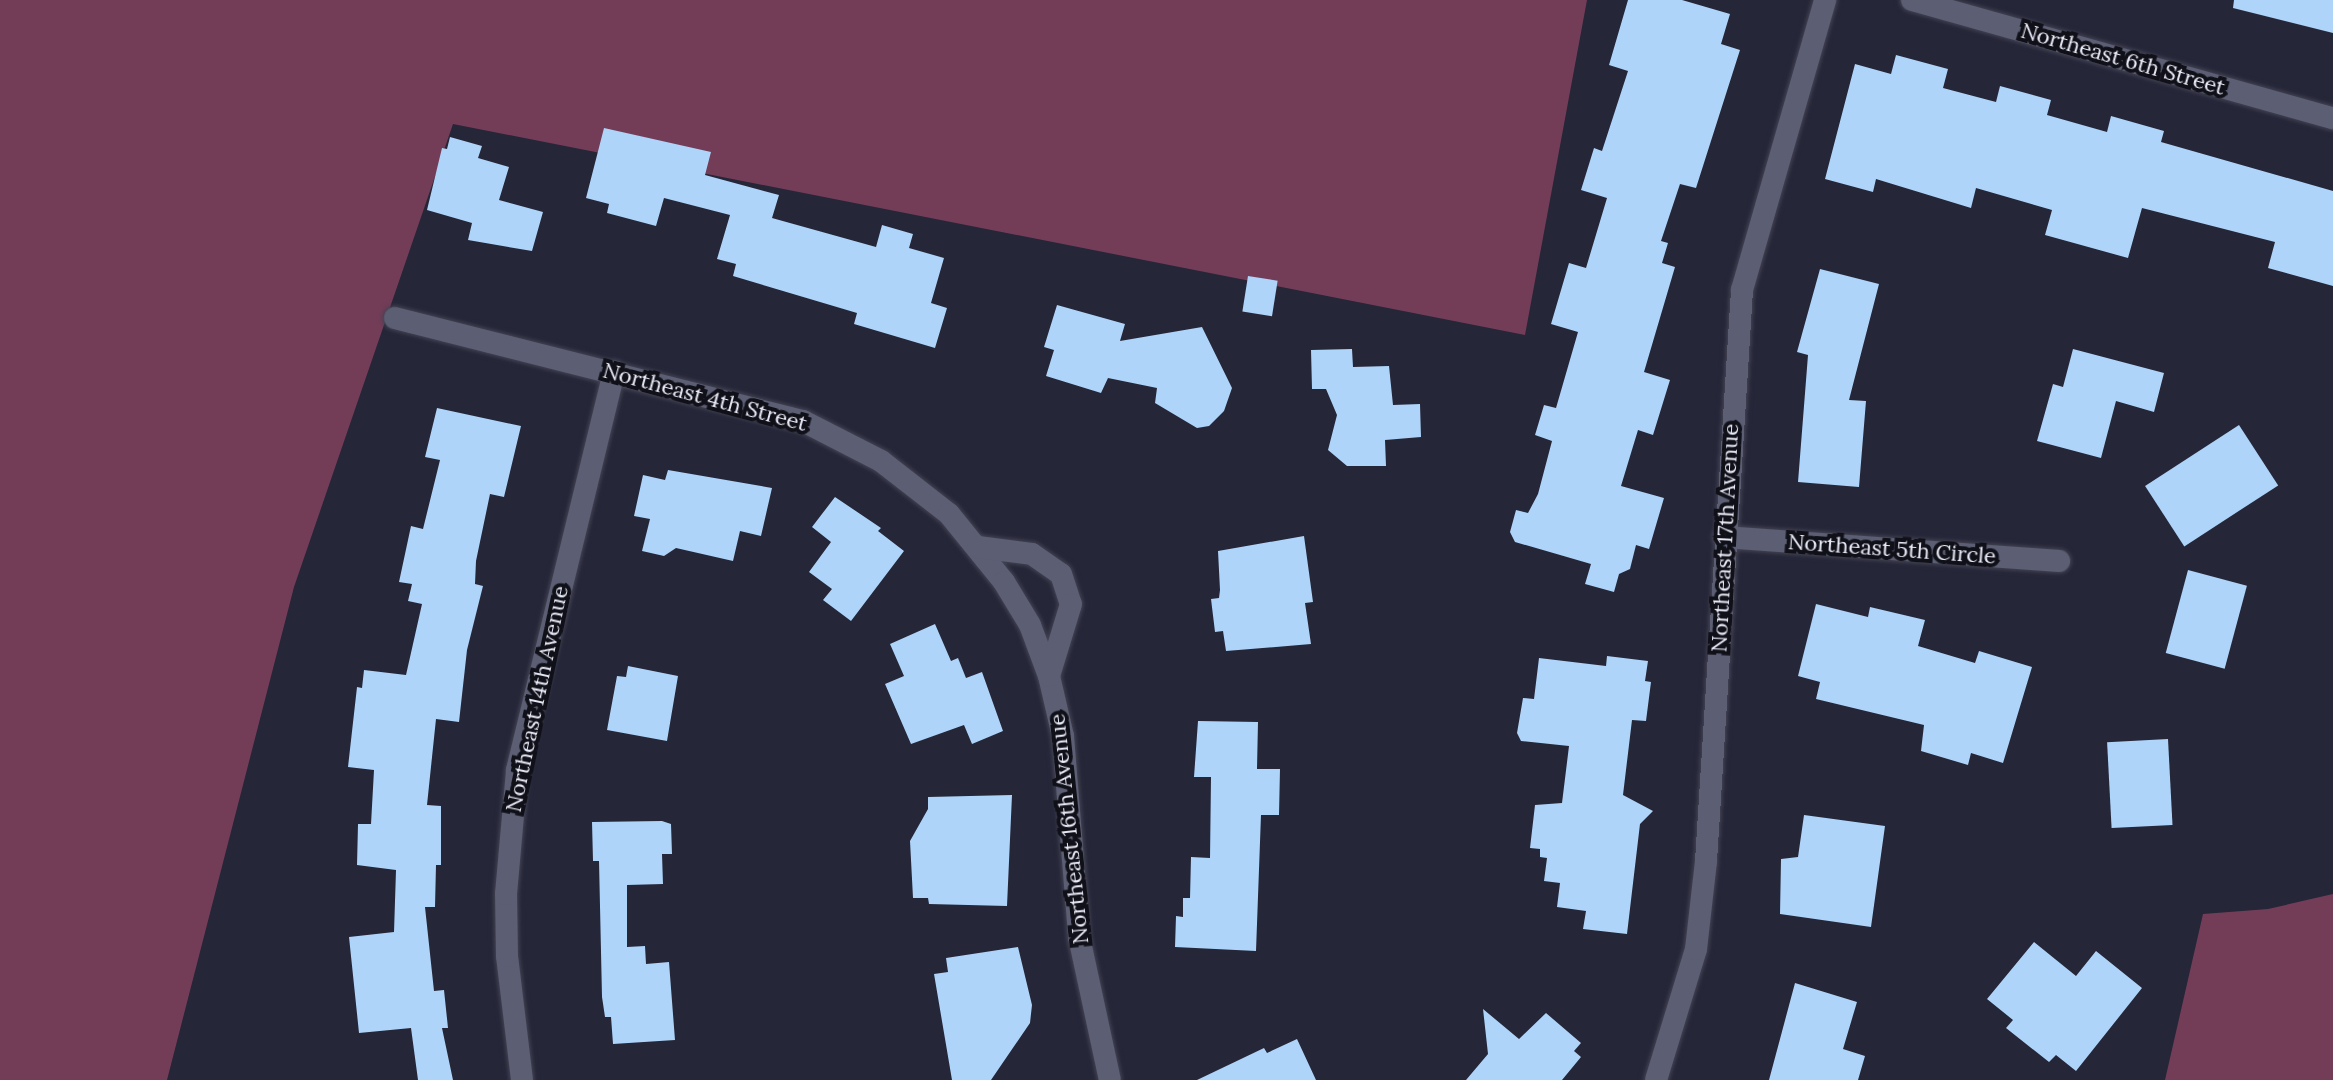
<!DOCTYPE html>
<style>
body{margin:0}
#map{position:relative;width:2333px;height:1080px;overflow:hidden;background:#252638;font-family:Lora,serif}
div>[style]{position:absolute}
.forest>*{inset:0;background:#733d58}
.building>*{inset:0;background:#aed4f9;transform-origin:0 0}
.roads{filter:drop-shadow(0 0 2px #434353) drop-shadow(0 0 2px #434353)}
.minor>*{height:22px;margin:-11px;padding:0 11px;transform-origin:11px;border-radius:11px;background:#5c5e74}
span{translate:-50% -50%;white-space:nowrap;text-align:center;line-height:1.15;-webkit-text-stroke:8px #0f1018;paint-order:stroke}
.street-label{font-size:22px;color:#eaebf8}
</style>
<div id="map">
<div class="forest">
<i style="clip-path:polygon(0 0,1587px 0,1525px 335px,453px 124px,294px 587px,167px 1080px,0 1080px)"></i>
<i style="clip-path:polygon(2333px 894px,2333px 1080px,2165px 1080px,2203px 914px,2268px 909px)"></i>
</div>
<div class="building">
<i style="clip-path:polygon(1628px 0,1682px 0,1730px 14px,1721px 44px,1740px 50px,1696px 188px,1680px 184px,1661px 241px,1668px 243px,1662px 263px,1675px 267px,1644px 372px,1670px 380px,1653px 435px,1638px 430px,1621px 486px,1664px 498px,1649px 549px,1636px 545px,1630px 569px,1619px 574px,1614px 592px,1585px 584px,1591px 564px,1515px 542px,1510px 532px,1516px 510px,1528px 513px,1538px 494px,1552px 441px,1535px 435px,1544px 405px,1556px 408px,1578px 332px,1551px 324px,1569px 263px,1586px 268px,1607px 198px,1581px 190px,1594px 148px,1602px 151px,1628px 71px,1609px 65px)"></i>
<i style="clip-path:polygon(2234px 0,2333px 0,2333px 33px,2233px 8px)"></i>
<i style="clip-path:polygon(1896px 55px,1948px 69px,1943px 88px,1996px 102px,2000px 86px,2051px 100px,2047px 115px,2107px 132px,2111px 116px,2164px 131px,2161px 142px,2333px 191px,2333px 286px,2268px 268px,2275px 242px,2142px 208px,2128px 258px,2045px 235px,2052px 210px,1976px 188px,1971px 208px,1876px 179px,1873px 192px,1825px 179px,1855px 64px,1891px 74px)"></i>
<i style="clip-path:polygon(604px 128px,711px 152px,705px 175px,779px 195px,772px 218px,876px 247px,882px 225px,913px 234px,909px 248px,944px 258px,931px 303px,947px 308px,935px 348px,854px 324px,857px 313px,733px 276px,736px 264px,717px 259px,730px 215px,664px 198px,656px 226px,607px 213px,609px 204px,586px 198px)"></i>
<i style="clip-path:polygon(450px 137px,482px 146px,478px 158px,509px 167px,499px 200px,543px 212px,532px 251px,468px 240px,472px 223px,427px 210px,442px 148px,447px 149px)"></i>
<i style="clip-path:polygon(1820px 269px,1879px 284px,1849px 400px,1866px 401px,1859px 487px,1798px 482px,1808px 355px,1797px 352px)"></i>
<i style="left:1248px;top:276px;width:30px;height:36px;rotate:9deg"></i>
<i style="clip-path:polygon(1057px 305px,1125px 324px,1120px 341px,1202px 327px,1232px 388px,1224px 411px,1209px 426px,1197px 428px,1155px 403px,1157px 388px,1108px 378px,1101px 393px,1046px 376px,1054px 350px,1044px 347px)"></i>
<i style="clip-path:polygon(1352px 349px,1353px 367px,1389px 366px,1393px 405px,1420px 404px,1421px 437px,1385px 440px,1386px 466px,1347px 466px,1328px 450px,1337px 415px,1326px 389px,1312px 389px,1311px 350px)"></i>
<i style="clip-path:polygon(2073px 349px,2164px 373px,2154px 412px,2116px 401px,2101px 458px,2037px 441px,2053px 384px,2063px 387px)"></i>
<i style="clip-path:polygon(437px 408px,521px 426px,504px 497px,490px 494px,476px 561px,475px 584px,483px 586px,467px 650px,459px 722px,436px 719px,427px 805px,441px 806px,441px 865px,436px 865px,435px 907px,425px 907px,434px 991px,444px 990px,448px 1028px,442px 1028px,453px 1080px,418px 1080px,411px 1028px,359px 1033px,349px 937px,394px 932px,396px 870px,357px 865px,358px 824px,371px 824px,374px 770px,348px 767px,357px 687px,362px 688px,364px 670px,406px 675px,422px 604px,408px 601px,412px 584px,399px 582px,411px 526px,423px 529px,440px 460px,425px 457px)"></i>
<i style="left:2239px;top:425px;width:72px;height:112px;rotate:57deg"></i>
<i style="clip-path:polygon(668px 470px,772px 488px,761px 536px,740px 531px,733px 561px,676px 548px,664px 556px,642px 551px,650px 519px,634px 516px,643px 475px,665px 480px)"></i>
<i style="clip-path:polygon(835px 497px,881px 528px,878px 531px,904px 551px,851px 621px,823px 600px,832px 589px,809px 572px,831px 542px,812px 527px)"></i>
<i style="clip-path:polygon(1304px 536px,1313px 602px,1305px 603px,1311px 644px,1226px 651px,1223px 631px,1215px 632px,1211px 599px,1219px 598px,1220px 590px,1218px 551px)"></i>
<i style="left:2188px;top:570px;width:61px;height:86px;rotate:15deg"></i>
<i style="clip-path:polygon(1816px 604px,1868px 617px,1870px 607px,1925px 620px,1918px 646px,1975px 663px,1979px 651px,2032px 667px,2003px 763px,1971px 753px,1968px 765px,1921px 751px,1924px 725px,1816px 699px,1820px 682px,1798px 676px)"></i>
<i style="clip-path:polygon(935px 624px,951px 661px,958px 658px,966px 678px,982px 672px,1003px 731px,972px 744px,964px 725px,911px 744px,885px 684px,904px 676px,890px 644px)"></i>
<i style="clip-path:polygon(1607px 656px,1648px 661px,1645px 681px,1651px 682px,1646px 721px,1632px 720px,1623px 795px,1653px 811px,1640px 824px,1627px 934px,1583px 929px,1586px 911px,1557px 907px,1560px 883px,1544px 881px,1547px 858px,1540px 857px,1540px 849px,1530px 848px,1535px 805px,1562px 803px,1569px 746px,1521px 741px,1517px 733px,1523px 698px,1534px 699px,1539px 658px,1606px 666px)"></i>
<i style="clip-path:polygon(628px 666px,678px 676px,667px 741px,607px 730px,617px 676px,626px 677px)"></i>
<i style="clip-path:polygon(1198px 721px,1258px 722px,1257px 769px,1280px 769px,1279px 815px,1261px 815px,1256px 951px,1175px 947px,1176px 916px,1183px 917px,1183px 898px,1190px 898px,1191px 857px,1210px 858px,1211px 777px,1194px 777px)"></i>
<i style="left:2168px;top:739px;width:86px;height:61px;rotate:87deg"></i>
<i style="clip-path:polygon(1012px 795px,1007px 906px,929px 904px,928px 898px,913px 898px,910px 841px,928px 809px,928px 797px)"></i>
<i style="clip-path:polygon(1804px 815px,1885px 826px,1871px 927px,1780px 914px,1781px 859px,1798px 857px)"></i>
<i style="clip-path:polygon(662px 821px,671px 824px,672px 854px,662px 854px,663px 884px,627px 885px,627px 947px,645px 946px,646px 964px,669px 962px,675px 1040px,613px 1044px,611px 1017px,605px 1017px,602px 997px,599px 861px,593px 861px,592px 822px)"></i>
<i style="clip-path:polygon(2034px 942px,2076px 976px,2096px 951px,2142px 988px,2076px 1071px,2056px 1055px,2049px 1062px,2006px 1028px,2013px 1020px,1987px 999px)"></i>
<i style="clip-path:polygon(1018px 947px,1032px 1005px,1030px 1023px,991px 1080px,952px 1080px,934px 974px,948px 972px,946px 958px)"></i>
<i style="clip-path:polygon(1795px 983px,1857px 1002px,1843px 1049px,1865px 1056px,1858px 1080px,1769px 1080px)"></i>
<i style="clip-path:polygon(1483px 1009px,1519px 1039px,1546px 1013px,1581px 1043px,1574px 1051px,1581px 1057px,1562px 1080px,1466px 1080px,1488px 1054px)"></i>
<i style="clip-path:polygon(1297px 1039px,1316px 1080px,1197px 1080px,1264px 1048px,1267px 1053px)"></i>
</div>
<div class="roads">
<div class="minor">
<i style="left:1912px;top:0;width:437px;rotate:15.7deg"></i>
<i style="left:395px;top:318px;width:421px;rotate:14.2deg"></i>
<i style="left:803px;top:421px;width:88px;rotate:27.1deg"></i>
<i style="left:881px;top:461px;width:86px;rotate:37.9deg"></i>
<i style="left:949px;top:514px;width:87px;rotate:51deg"></i>
<i style="left:1004px;top:582px;width:50px;rotate:58.8deg"></i>
<i style="left:1030px;top:625px;width:54px;rotate:69.6deg"></i>
<i style="left:1049px;top:676px;width:62px;rotate:76.9deg"></i>
<i style="left:1063px;top:736px;width:202px;rotate:85.4deg"></i>
<i style="left:1079px;top:937px;width:146px;rotate:77.8deg"></i>
<i style="left:1724px;top:537px;width:336px;rotate:4.1deg"></i>
<i style="left:978px;top:547px;width:54px;rotate:7.4deg"></i>
<i style="left:1032px;top:554px;width:35px;rotate:35deg"></i>
<i style="left:1061px;top:574px;width:32px;rotate:72deg"></i>
<i style="left:1071px;top:604px;width:75px;rotate:107deg"></i>
<i style="left:522px;top:1080px;width:125px;rotate:-96.9deg"></i>
<i style="left:507px;top:956px;width:62px;rotate:-90.9deg"></i>
<i style="left:506px;top:894px;width:124px;rotate:-84.9deg"></i>
<i style="left:517px;top:770px;width:410px;rotate:-76.3deg"></i>
<i style="left:1656px;top:1080px;width:137px;rotate:-73deg"></i>
<i style="left:1696px;top:949px;width:89px;rotate:-83.5deg"></i>
<i style="left:1706px;top:861px;width:572px;rotate:-86.39deg"></i>
<i style="left:1742px;top:290px;width:302px;rotate:-74deg"></i>
</div>
</div>
<div class="street-label">
<span style="left:2123px;top:59px;rotate:16deg">Northeast 6th Street</span>
<span style="left:705px;top:397px;rotate:15deg">Northeast 4th Street</span>
<span style="left:1725px;top:538px;rotate:-87deg">Northeast 17th Avenue</span>
<span style="left:1892px;top:549px;rotate:4deg">Northeast 5th Circle</span>
<span style="left:537px;top:699px;rotate:-78deg">Northeast 14th Avenue</span>
<span style="left:1069px;top:829px;rotate:-96deg">Northeast 16th Avenue</span>
</div>
</div>
